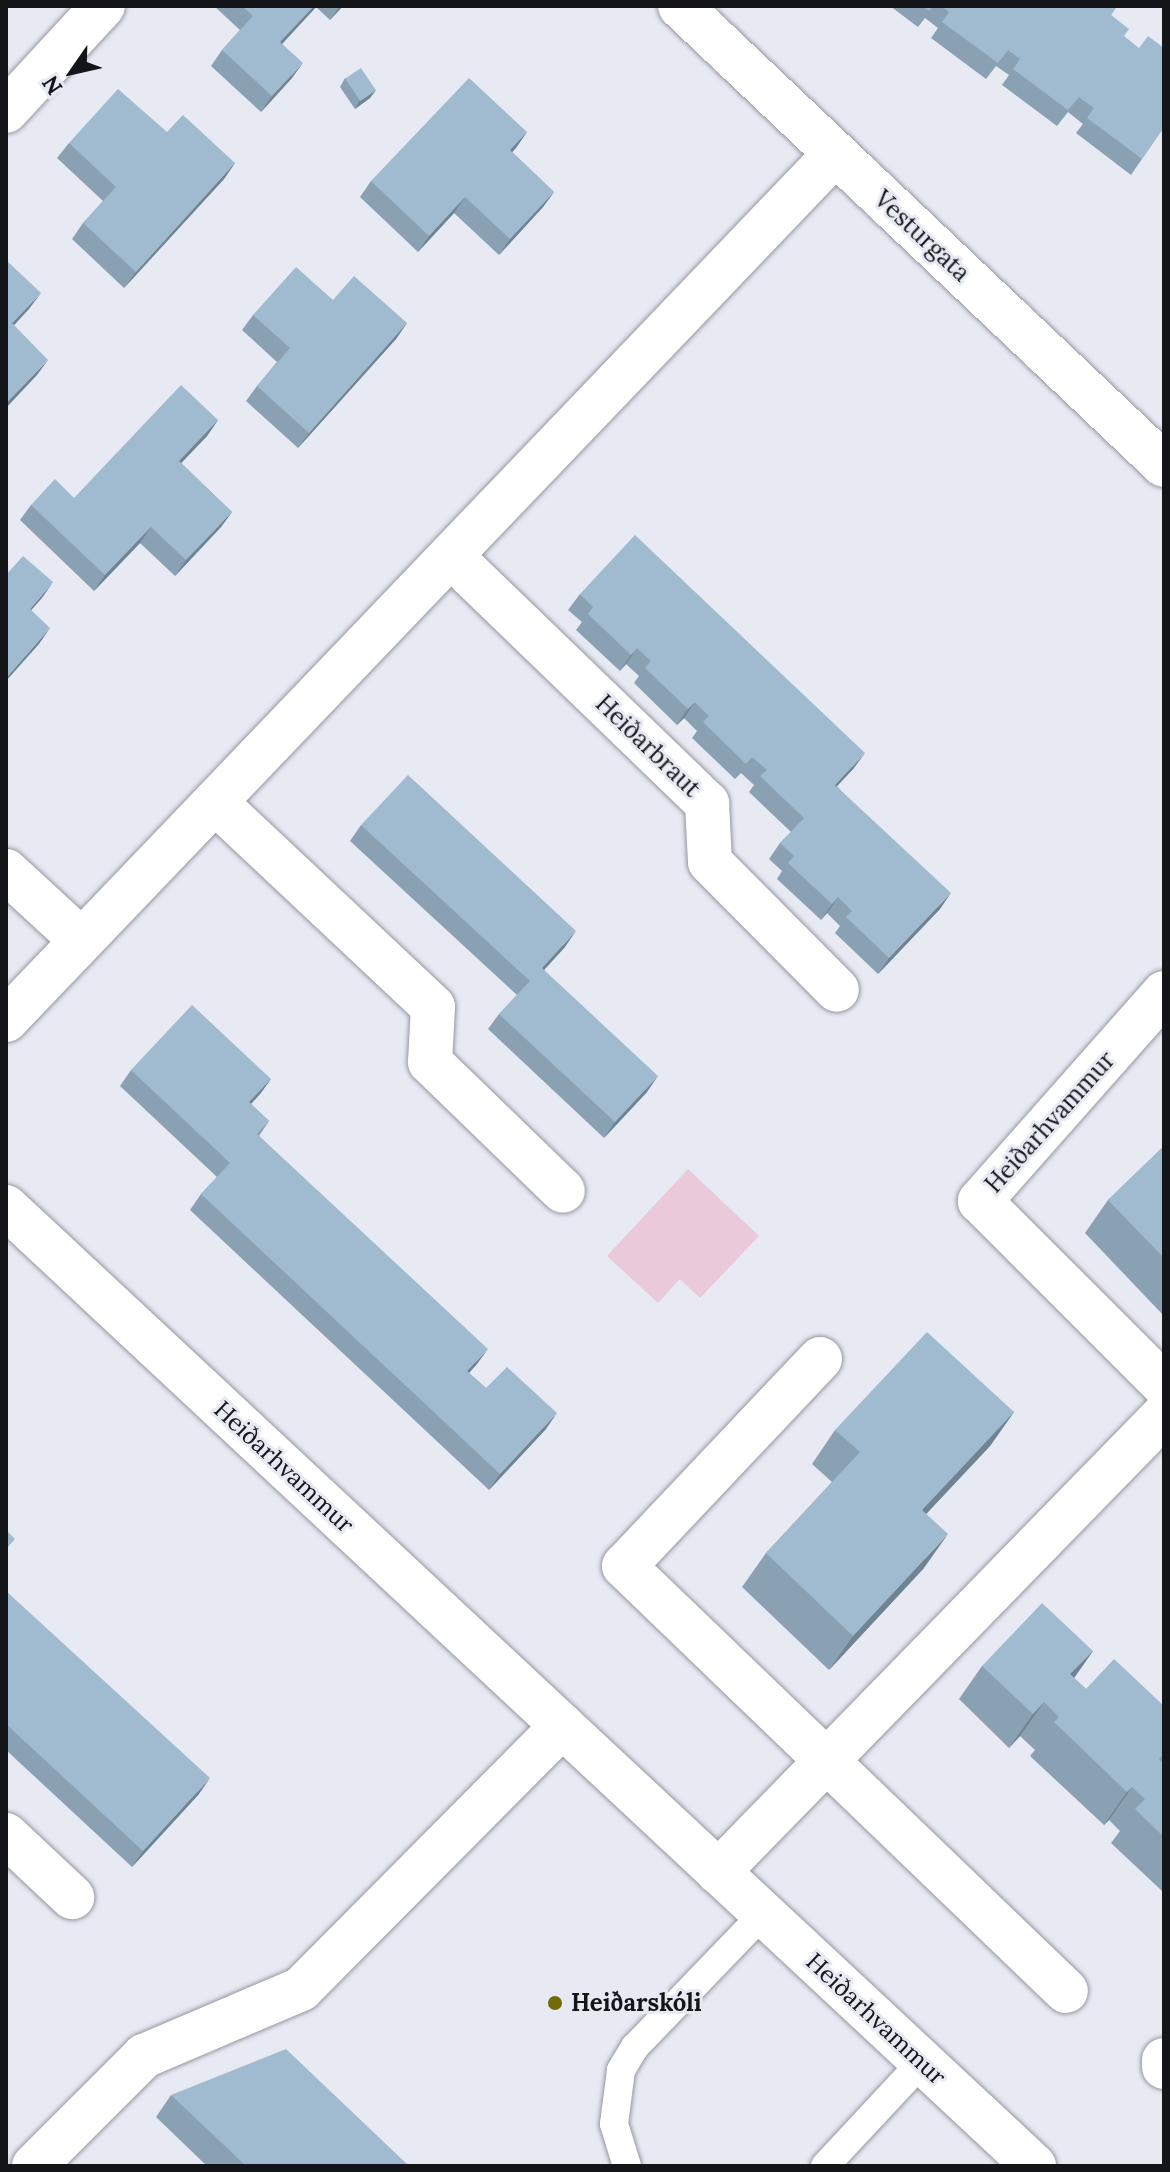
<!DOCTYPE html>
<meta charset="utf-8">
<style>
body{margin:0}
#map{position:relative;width:1170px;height:2172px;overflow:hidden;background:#e7e9f3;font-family:Lora,serif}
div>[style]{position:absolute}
.green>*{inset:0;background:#e9c9da}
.roads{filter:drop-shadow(0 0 2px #9597a1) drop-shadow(0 0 2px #9597a1)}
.lane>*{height:28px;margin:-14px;padding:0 14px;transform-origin:14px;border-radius:14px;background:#fff}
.street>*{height:44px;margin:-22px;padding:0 22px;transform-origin:22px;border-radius:22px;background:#fff}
.wall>*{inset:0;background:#8aa1b3}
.shaded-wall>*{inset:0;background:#708392}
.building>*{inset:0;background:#a0bbd0;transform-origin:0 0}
.dots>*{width:22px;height:22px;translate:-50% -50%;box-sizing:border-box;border:4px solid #e7e9f3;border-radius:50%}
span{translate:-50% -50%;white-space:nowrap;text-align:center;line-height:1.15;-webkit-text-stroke:6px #e7e9f3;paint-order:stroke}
.street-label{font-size:24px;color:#141519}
.poi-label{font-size:24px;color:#141519;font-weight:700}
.left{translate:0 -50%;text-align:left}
.frame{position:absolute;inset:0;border:8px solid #141519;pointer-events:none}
.north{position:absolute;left:32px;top:32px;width:80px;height:80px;-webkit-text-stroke:6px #e7e9f3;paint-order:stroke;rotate:236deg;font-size:22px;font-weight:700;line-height:32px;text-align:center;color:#141519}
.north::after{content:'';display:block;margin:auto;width:28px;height:36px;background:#141519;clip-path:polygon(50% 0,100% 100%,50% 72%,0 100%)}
</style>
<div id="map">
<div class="green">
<i style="clip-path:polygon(688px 1169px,759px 1236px,700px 1298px,680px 1279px,658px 1303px,607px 1256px)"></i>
</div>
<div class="roads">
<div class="lane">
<i style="left:627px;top:2166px;width:44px;rotate:-107.2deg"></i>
<i style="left:614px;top:2124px;width:54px;rotate:-82.6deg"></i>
<i style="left:621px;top:2070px;width:27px;rotate:-59deg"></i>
<i style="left:635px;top:2047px;width:185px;rotate:-46.1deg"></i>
<i style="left:825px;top:2166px;width:142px;rotate:-47deg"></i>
</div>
<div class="street">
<i style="left:680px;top:6px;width:667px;rotate:43.48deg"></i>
<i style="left:6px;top:111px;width:143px;rotate:-47.3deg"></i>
<i style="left:451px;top:556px;width:356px;rotate:44deg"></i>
<i style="left:707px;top:803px;width:59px;rotate:87.1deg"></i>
<i style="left:710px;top:862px;width:180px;rotate:45.2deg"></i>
<i style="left:215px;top:802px;width:299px;rotate:43.2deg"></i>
<i style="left:433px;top:1007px;width:55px;rotate:93.1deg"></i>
<i style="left:430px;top:1062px;width:185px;rotate:44.1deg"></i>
<i style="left:6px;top:871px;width:103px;rotate:42.6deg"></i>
<i style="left:1164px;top:993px;width:278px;rotate:131.5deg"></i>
<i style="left:980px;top:1201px;width:260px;rotate:45deg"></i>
<i style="left:6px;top:1020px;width:1199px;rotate:-46.25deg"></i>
<i style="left:6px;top:1207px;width:1406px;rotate:43.01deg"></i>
<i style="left:820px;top:1359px;width:285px;rotate:133.4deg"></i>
<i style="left:624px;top:1566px;width:613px;rotate:43.88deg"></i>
<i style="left:6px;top:1835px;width:91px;rotate:43.2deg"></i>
<i style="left:718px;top:1872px;width:639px;rotate:-45.7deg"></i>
<i style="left:1164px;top:2060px;width:7px;rotate:90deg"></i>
<i style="left:34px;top:2166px;width:156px;rotate:-45deg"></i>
<i style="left:144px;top:2056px;width:171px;rotate:-23.1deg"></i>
<i style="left:301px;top:1989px;width:371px;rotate:-45.2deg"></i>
</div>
</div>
<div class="wall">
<i style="clip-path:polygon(214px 6px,343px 6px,330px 20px,316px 7px,282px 44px,292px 78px,261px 112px,211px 66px,222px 50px,240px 30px)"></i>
<i style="clip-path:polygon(890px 6px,1117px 6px,1111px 15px,1124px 37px,1164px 127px,1131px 175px,1076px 133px,1083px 124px,1068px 112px,1057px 126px,1002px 85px,1009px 75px,996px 66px,986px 79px,931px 38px,938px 28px,925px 18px,918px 27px)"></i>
<i style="clip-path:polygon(345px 78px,376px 90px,370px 98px,355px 109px,340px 87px)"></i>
<i style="clip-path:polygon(167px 132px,235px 163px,224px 179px,124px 288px,72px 239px,83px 223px,103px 201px,57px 158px,69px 143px)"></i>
<i style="clip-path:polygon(527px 132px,512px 152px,554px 192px,543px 207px,499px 255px,454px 213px,418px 252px,360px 197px,371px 181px)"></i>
<i style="clip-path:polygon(333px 300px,407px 323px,396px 339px,298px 448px,246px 401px,257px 386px,277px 362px,242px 330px,253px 315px)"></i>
<i style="clip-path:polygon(218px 420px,207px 436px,181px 463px,232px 512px,221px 527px,175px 576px,140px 543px,94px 591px,20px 520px,31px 505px,74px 498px)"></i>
<i style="clip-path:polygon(580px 594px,854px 768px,837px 786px,940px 909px,878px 974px,835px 933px,840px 926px,827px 913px,821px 920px,777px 879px,782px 871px,769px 859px,780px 843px,791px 832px,749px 792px,754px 785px,741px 773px,735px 779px,692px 738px,697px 731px,684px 718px,677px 725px,634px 683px,639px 676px,626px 664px,620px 671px,576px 630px,582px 622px,568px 610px)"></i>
<i style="clip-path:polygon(361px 825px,565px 947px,544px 970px,647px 1092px,604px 1138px,488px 1029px,499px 1014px,517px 995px,350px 841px)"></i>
<i style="clip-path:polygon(131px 1070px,271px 1079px,260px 1094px,251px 1104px,269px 1121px,259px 1136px,477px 1364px,469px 1373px,486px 1388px,546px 1429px,489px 1490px,190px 1210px,201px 1194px,217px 1177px,120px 1086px)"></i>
<i style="clip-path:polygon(1164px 1146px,1164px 1316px,1085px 1233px,1108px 1200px)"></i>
<i style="clip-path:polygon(1014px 1412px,990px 1446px,926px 1514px,924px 1568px,829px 1670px,742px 1587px,766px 1553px,832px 1482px,812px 1464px,835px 1430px)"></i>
<i style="clip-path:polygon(6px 1591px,199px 1794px,132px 1867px,6px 1750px)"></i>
<i style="clip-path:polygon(1093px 1651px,1074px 1678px,1086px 1689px,1164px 1753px,1164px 1889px,1162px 1891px,1111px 1843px,1120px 1831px,1109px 1820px,1104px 1825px,1030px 1756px,1035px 1750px,1020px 1736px,1009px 1748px,959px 1699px,982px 1666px)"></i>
<i style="clip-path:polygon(171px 2095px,409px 2166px,207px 2166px,156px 2117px)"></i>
</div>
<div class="shaded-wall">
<i style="clip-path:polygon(314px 6px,317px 6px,269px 58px,280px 42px)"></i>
<i style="clip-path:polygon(340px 6px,343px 6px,330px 20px)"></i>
<i style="clip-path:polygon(303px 63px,292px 78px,261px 112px,272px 96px)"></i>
<i style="clip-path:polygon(376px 90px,370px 98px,355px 109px,360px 100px)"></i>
<i style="clip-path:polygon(527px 132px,516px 148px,499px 166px,510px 150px)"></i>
<i style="clip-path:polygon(235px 163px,224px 179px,124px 288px,136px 272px)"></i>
<i style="clip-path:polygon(554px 192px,543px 207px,499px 255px,510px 239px)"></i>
<i style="clip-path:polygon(465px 197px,454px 213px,418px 252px,429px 236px)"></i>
<i style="clip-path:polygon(41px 293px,29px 309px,6px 334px,12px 323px)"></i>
<i style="clip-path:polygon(407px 323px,396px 339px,298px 448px,309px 433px)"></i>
<i style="clip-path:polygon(48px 360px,37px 375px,6px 408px,6px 403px)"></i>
<i style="clip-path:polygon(218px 420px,207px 436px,168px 477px,179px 461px)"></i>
<i style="clip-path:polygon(232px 512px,221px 527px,175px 576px,186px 560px)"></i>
<i style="clip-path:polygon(151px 527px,140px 543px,94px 591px,105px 575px)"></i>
<i style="clip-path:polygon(53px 582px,42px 598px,18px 625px,30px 609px)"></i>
<i style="clip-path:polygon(50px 628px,39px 644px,6px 681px,6px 678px)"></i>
<i style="clip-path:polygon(637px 648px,626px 664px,620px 671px,631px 655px)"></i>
<i style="clip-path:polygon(695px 702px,684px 718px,677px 725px,688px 709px)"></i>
<i style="clip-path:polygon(865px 753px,854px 768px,824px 800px,835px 785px)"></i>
<i style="clip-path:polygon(951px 893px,940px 909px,878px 974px,889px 958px)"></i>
<i style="clip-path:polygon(838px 897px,827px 913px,821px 920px,832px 904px)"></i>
<i style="clip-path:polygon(576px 931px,565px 947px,531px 984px,542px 968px)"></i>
<i style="clip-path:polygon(658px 1076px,647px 1092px,604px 1138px,615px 1122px)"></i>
<i style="clip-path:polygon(271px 1079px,260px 1094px,238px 1118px,249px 1102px)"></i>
<i style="clip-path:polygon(488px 1349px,477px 1364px,456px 1387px,467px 1371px)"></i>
<i style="clip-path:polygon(1014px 1412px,990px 1446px,898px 1544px,922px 1510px)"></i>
<i style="clip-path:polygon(557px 1413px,546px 1429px,489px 1490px,500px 1474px)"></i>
<i style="clip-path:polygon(948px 1534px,924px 1568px,829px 1670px,853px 1636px)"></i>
<i style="clip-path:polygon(1093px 1651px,1069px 1685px,1047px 1708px,1070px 1674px)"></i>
<i style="clip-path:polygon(1044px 1702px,1020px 1736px,1009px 1748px,1033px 1714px)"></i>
<i style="clip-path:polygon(210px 1778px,199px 1794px,132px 1867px,143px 1851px)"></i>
<i style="clip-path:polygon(1132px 1787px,1109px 1820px,1104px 1825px,1127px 1792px)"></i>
</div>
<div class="building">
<i style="clip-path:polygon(242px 6px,314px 6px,280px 42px,303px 63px,272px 96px,222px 50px,253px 16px)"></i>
<i style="clip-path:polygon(922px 6px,933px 6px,929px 11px)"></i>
<i style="clip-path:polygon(942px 6px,1117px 6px,1111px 15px,1129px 29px,1124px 36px,1139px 48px,1148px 36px,1164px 48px,1164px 127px,1142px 159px,1087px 118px,1094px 108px,1079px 97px,1068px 110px,1013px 69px,1020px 59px,1008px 50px,998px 63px,942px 22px,949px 12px)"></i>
<i style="left:361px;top:68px;width:27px;height:19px;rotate:56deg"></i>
<i style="clip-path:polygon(469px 78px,527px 132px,510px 150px,554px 192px,510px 239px,465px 197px,429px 236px,371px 181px)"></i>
<i style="clip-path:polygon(118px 89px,167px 132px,183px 115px,235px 163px,136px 272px,83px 223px,116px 187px,69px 143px)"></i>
<i style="clip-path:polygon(6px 260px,41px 293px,12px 323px,48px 360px,6px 403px)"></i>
<i style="clip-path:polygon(296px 267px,333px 300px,354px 276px,407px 323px,309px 433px,257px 386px,290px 348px,253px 315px)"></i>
<i style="clip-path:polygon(181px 385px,218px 420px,179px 461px,232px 512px,186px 560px,151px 527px,105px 575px,31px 505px,55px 479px,74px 498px)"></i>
<i style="clip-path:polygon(635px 535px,865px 753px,835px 785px,951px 893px,889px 958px,846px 917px,852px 911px,838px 897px,832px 904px,788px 863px,794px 856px,780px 843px,804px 818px,760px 776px,767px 770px,752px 757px,746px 764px,703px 722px,709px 716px,695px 702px,688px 709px,645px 668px,651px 661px,637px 648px,631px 655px,588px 614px,593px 607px,580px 594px)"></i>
<i style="clip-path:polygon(23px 556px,53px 582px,30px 609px,50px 628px,6px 678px,6px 575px)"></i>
<i style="clip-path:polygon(408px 775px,576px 931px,542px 968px,658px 1076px,615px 1122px,499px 1014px,530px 981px,361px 825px)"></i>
<i style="clip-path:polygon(192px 1005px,271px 1079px,249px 1102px,269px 1121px,257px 1134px,488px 1349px,467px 1371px,486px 1388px,507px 1367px,557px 1413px,500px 1474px,201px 1194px,230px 1163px,131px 1070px)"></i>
<i style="clip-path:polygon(1164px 1146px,1164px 1258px,1108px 1200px)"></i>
<i style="clip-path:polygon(927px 1332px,1014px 1412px,922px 1510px,948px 1534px,853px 1636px,766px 1553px,860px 1452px,835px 1430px)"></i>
<i style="clip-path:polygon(6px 1530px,15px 1539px,6px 1549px)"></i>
<i style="clip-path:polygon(6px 1591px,210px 1778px,143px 1851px,6px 1724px)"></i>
<i style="clip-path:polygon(1042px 1603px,1093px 1651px,1070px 1674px,1086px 1689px,1114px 1659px,1164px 1706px,1164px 1753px,1159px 1759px,1164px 1764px,1164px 1837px,1135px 1809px,1145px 1799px,1132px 1787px,1127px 1792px,1054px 1722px,1059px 1717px,1044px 1702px,1033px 1714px,982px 1666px)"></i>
<i style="clip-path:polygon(286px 2049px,409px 2166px,242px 2166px,244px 2164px,171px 2095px)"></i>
</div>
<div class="dots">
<i style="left:555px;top:2003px;background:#726b07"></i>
</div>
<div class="street-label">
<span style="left:922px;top:236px;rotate:43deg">Vesturgata</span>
<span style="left:648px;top:746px;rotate:44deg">Heiðarbraut</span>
<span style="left:1050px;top:1122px;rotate:-48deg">Heiðarhvammur</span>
<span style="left:284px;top:1467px;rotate:43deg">Heiðarhvammur</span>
<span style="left:876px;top:2019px;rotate:43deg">Heiðarhvammur</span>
</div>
<div class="poi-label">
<span class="left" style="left:571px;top:2003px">Heiðarskóli</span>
</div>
<div class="frame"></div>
<div class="north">N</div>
</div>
